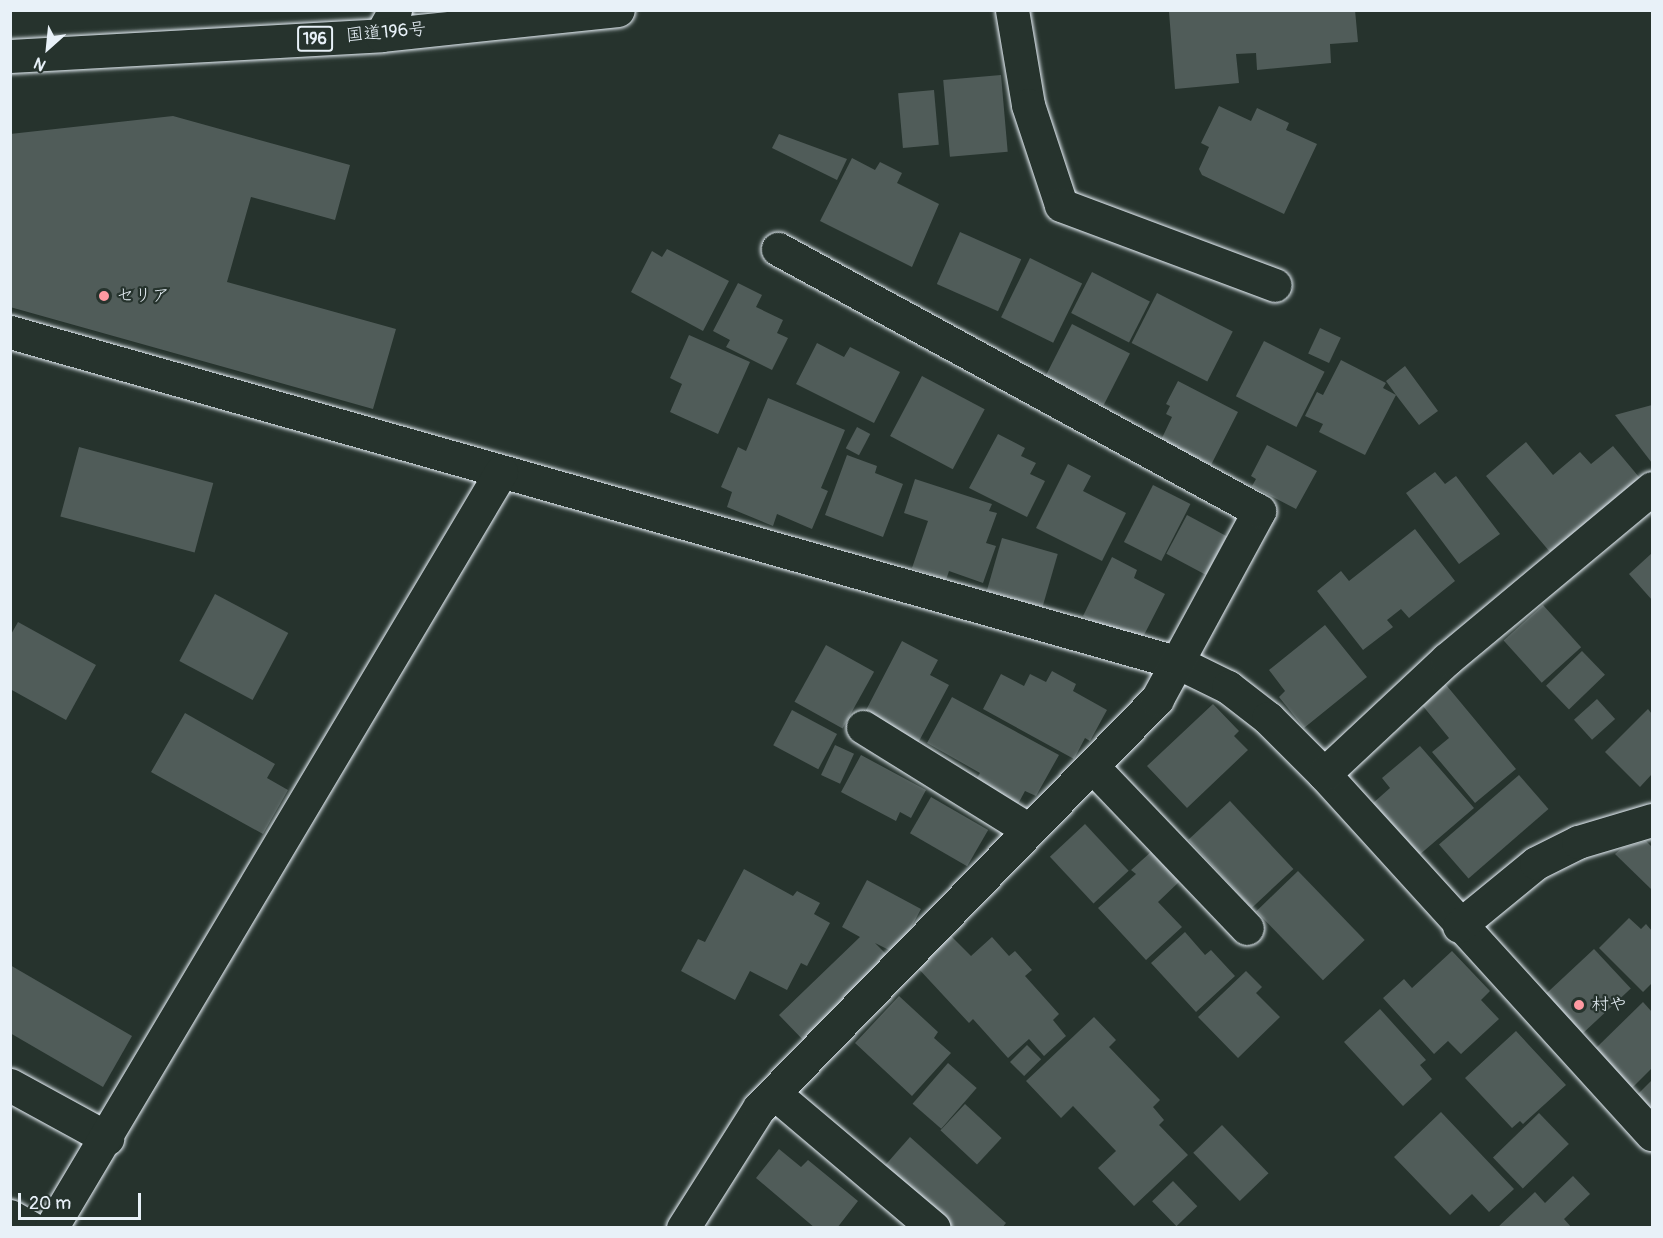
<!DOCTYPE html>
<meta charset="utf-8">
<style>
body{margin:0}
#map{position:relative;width:1663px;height:1238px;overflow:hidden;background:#26332d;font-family:Pangolin,"Klee One",sans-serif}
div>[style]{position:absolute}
.building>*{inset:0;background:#505c59;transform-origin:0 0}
.roads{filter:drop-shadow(0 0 2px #e8f1f8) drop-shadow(0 0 2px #e8f1f8)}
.minor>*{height:33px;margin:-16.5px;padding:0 16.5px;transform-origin:16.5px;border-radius:16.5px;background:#26332d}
.trunk>*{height:33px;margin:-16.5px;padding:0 16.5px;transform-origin:16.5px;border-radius:16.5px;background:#26332d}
.dots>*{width:16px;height:16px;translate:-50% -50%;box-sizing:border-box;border:3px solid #26332d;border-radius:50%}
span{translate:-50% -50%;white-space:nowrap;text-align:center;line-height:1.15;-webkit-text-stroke:4.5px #26332d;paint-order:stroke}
.shield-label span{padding:2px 4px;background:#26332d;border:2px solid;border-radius:4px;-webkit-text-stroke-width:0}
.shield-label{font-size:16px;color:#e8f1f8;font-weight:700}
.street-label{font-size:18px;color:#e8f1f8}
.poi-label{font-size:18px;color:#e8f1f8}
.left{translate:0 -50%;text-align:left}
.frame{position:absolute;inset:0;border:12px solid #e8f1f8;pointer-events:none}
.north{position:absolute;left:18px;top:18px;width:60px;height:60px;-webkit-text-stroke:4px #26332d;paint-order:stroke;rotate:207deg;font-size:16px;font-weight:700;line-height:24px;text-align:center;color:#e8f1f8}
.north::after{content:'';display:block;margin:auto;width:21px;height:27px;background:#e8f1f8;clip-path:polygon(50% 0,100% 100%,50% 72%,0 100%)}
.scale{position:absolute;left:18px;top:1193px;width:123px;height:27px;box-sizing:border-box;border:3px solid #e8f1f8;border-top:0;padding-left:8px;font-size:18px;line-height:21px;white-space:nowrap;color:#e8f1f8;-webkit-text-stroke:4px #26332d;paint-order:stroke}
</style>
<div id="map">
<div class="building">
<i style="clip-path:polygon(1190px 10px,1355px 10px,1358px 42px,1330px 44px,1331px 63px,1257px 70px,1256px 53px,1236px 54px,1239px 83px,1175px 89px,1169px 12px)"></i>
<i style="left:1001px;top:75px;width:77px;height:58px;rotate:85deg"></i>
<i style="left:934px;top:90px;width:55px;height:36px;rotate:85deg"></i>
<i style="clip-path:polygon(1219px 106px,1251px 121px,1257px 108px,1289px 123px,1286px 130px,1317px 144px,1284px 214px,1202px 175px,1199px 169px,1209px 147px,1201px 143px)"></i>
<i style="clip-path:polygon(173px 116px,350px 165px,335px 220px,251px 197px,227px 282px,396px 329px,373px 409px,10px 307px,10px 134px)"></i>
<i style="clip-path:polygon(779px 134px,847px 159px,837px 180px,772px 148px)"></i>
<i style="clip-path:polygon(852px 158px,875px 170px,880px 162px,902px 173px,897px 183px,939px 204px,912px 267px,820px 221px)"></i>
<i style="left:960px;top:232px;width:67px;height:57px;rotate:24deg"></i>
<i style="clip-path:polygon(667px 249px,729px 281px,703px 331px,631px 292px,652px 251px,662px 257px)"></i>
<i style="left:1030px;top:258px;width:58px;height:66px;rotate:26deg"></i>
<i style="left:1092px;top:272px;width:65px;height:46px;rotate:27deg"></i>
<i style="clip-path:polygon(738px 283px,762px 295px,756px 307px,783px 320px,777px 333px,788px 338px,772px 370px,726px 347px,730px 340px,713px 331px)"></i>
<i style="left:1157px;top:293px;width:85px;height:56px;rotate:27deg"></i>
<i style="left:1072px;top:324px;width:65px;height:58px;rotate:27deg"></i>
<i style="left:1320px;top:328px;width:23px;height:28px;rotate:25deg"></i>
<i style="clip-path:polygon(689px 335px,750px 362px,718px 434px,670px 412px,682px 384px,670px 378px)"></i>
<i style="left:1264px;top:341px;width:68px;height:62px;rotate:27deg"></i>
<i style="clip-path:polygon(817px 343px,844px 357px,850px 347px,900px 372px,874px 423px,796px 384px)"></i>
<i style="clip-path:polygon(1341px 360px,1386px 383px,1383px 388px,1396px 395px,1386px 381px,1405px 366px,1438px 411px,1419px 425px,1396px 395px,1365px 455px,1319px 432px,1323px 424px,1305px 416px,1317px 392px,1323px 395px)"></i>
<i style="left:922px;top:376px;width:71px;height:68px;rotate:28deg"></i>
<i style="clip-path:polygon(1178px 381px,1238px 412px,1211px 465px,1161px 440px,1172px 417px,1166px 414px,1170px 406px,1166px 404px)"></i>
<i style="clip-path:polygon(768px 398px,845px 430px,821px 488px,828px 491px,812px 529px,777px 514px,773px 526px,727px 507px,732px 492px,721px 487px,738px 447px,746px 451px)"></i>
<i style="clip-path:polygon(1652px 405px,1652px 463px,1615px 415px)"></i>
<i style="left:857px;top:427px;width:15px;height:24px;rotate:28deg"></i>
<i style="clip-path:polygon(998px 434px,1025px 448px,1021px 456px,1036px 463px,1030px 474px,1045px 481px,1027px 517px,969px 488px)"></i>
<i style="clip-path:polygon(1526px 442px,1553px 475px,1580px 452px,1591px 464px,1613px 446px,1644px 483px,1555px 558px,1486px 476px)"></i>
<i style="clip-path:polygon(1267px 445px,1317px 471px,1296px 509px,1252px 486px,1256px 479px,1251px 476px)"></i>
<i style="left:79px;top:447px;width:139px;height:72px;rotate:15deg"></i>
<i style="clip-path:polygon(847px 455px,877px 466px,875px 473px,903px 484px,883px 537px,825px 515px)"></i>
<i style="clip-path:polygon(1068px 464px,1091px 476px,1083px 491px,1126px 513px,1102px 561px,1036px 528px)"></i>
<i style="clip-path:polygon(1435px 472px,1445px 484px,1456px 476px,1500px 534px,1459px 564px,1406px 493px)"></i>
<i style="clip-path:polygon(915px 479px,992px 504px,989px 511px,997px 513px,986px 543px,996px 546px,983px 583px,949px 571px,946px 580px,912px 568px,928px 521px,904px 513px)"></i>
<i style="left:1153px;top:485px;width:42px;height:64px;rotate:27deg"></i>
<i style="left:1187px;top:515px;width:45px;height:44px;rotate:28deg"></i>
<i style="clip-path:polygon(1415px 529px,1455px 581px,1409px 618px,1401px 609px,1387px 620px,1393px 627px,1363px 650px,1317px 591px,1341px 571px,1349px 581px)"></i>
<i style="left:1002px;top:538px;width:58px;height:55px;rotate:16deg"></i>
<i style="clip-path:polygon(1652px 553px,1652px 600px,1629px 574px)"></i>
<i style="clip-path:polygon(1112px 557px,1137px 570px,1134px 578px,1165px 594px,1144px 635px,1121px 635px,1083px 616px)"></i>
<i style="left:215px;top:594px;width:83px;height:76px;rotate:28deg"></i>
<i style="left:1543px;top:605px;width:57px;height:53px;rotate:48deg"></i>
<i style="clip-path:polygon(18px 622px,96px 665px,66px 720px,10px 689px,10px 636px)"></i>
<i style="clip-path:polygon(1325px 625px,1367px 677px,1304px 728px,1279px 697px,1285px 691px,1269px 670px)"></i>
<i style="clip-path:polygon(902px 641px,938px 660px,930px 675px,949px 685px,918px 743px,864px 714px)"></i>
<i style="left:826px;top:645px;width:55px;height:65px;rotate:29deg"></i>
<i style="left:1582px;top:651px;width:33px;height:50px;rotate:46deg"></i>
<i style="clip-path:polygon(1052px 671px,1076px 684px,1073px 691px,1107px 710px,1090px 741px,1085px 738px,1074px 759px,983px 709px,1001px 674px,1024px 686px,1030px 674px,1046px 682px)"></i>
<i style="clip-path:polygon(1442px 680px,1516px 769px,1475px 803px,1432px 752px,1449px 738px,1418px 700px)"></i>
<i style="clip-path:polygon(952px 697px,1059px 755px,1036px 796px,1025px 791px,1018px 804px,975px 781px,980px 773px,927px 743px)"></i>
<i style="left:1597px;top:699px;width:27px;height:31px;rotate:48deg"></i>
<i style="clip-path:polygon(1213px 704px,1239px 731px,1234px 736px,1248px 750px,1187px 808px,1147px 766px)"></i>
<i style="clip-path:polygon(1648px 709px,1652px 714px,1652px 774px,1640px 787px,1605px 752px)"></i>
<i style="left:792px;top:710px;width:51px;height:40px;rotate:28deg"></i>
<i style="clip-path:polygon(185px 713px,275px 764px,267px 778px,288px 790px,263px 834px,151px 772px)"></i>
<i style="left:835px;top:745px;width:21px;height:33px;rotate:25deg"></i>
<i style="clip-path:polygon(1420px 746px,1474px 808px,1418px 856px,1372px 804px,1390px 788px,1382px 778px)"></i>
<i style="clip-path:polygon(861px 755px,926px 790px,911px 818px,900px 812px,896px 821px,841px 792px)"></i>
<i style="left:1519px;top:775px;width:45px;height:106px;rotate:49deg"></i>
<i style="left:931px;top:797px;width:66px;height:42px;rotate:30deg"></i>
<i style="left:1230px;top:801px;width:93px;height:57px;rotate:47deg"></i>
<i style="left:1085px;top:824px;width:64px;height:48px;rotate:47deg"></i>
<i style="clip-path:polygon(1646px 841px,1652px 847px,1652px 890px,1615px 854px,1622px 848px)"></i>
<i style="clip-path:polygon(1152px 851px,1180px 881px,1158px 902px,1182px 927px,1146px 960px,1098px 908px,1136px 874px,1131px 870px)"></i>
<i style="clip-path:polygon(744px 869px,793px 896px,797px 891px,820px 903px,814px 914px,830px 923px,807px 966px,801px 963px,787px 990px,750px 971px,735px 1000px,681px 971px,698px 939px,705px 942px)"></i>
<i style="left:1298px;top:871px;width:96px;height:58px;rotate:46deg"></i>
<i style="clip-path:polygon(867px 880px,921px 909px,897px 954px,875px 943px,891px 959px,805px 1042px,779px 1015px,860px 937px,842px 927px)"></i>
<i style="clip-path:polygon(1629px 918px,1641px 929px,1646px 924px,1652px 931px,1652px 983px,1643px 992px,1599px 948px)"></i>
<i style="clip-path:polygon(1185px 932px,1205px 955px,1211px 950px,1235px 976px,1196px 1012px,1151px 963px)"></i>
<i style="clip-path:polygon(951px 936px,971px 956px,992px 937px,1009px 956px,1015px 951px,1032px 970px,1025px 976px,1059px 1014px,1053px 1020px,1066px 1036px,1044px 1056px,1029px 1039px,1008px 1058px,973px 1019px,969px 1023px,917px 967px)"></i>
<i style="left:1594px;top:949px;width:54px;height:70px;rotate:47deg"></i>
<i style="clip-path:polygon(1452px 951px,1490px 991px,1481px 1000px,1499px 1019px,1461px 1054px,1448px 1041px,1434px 1054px,1383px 998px,1404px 979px,1412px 988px)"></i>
<i style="clip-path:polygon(10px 965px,132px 1036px,103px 1087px,10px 1033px)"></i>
<i style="clip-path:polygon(1246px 971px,1262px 987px,1256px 993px,1280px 1017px,1238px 1058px,1198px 1017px)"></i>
<i style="clip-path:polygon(899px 996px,938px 1032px,934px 1038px,951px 1053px,912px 1096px,855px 1043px)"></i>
<i style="clip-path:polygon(1643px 1002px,1652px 1012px,1652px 1068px,1632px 1088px,1594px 1050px)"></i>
<i style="clip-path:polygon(1380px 1009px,1426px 1060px,1420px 1065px,1432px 1079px,1403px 1106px,1344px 1042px)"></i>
<i style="clip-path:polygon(1094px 1017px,1116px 1040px,1109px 1047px,1160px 1100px,1153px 1107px,1164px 1120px,1159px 1125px,1188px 1155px,1134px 1206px,1098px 1168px,1116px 1151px,1073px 1106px,1061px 1118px,1026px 1081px)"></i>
<i style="clip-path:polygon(1516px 1031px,1566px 1085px,1523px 1124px,1520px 1121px,1512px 1128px,1465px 1078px)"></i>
<i style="left:1027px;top:1045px;width:20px;height:24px;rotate:45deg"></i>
<i style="left:948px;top:1063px;width:38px;height:54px;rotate:41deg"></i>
<i style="clip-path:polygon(1652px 1080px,1652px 1115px,1635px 1097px)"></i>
<i style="left:965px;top:1104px;width:50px;height:36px;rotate:43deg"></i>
<i style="clip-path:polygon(1441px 1112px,1514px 1189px,1489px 1212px,1472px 1194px,1450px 1215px,1394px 1157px)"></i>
<i style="left:1539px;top:1113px;width:43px;height:64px;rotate:46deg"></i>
<i style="left:1222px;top:1125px;width:67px;height:40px;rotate:46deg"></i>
<i style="clip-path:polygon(910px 1137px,1006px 1223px,1002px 1228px,946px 1228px,881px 1170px)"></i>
<i style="clip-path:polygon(779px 1149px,801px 1167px,808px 1160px,858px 1201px,837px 1228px,815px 1228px,756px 1178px)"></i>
<i style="clip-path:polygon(1573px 1176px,1590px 1194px,1564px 1219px,1572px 1228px,1497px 1228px,1535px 1192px,1545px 1203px)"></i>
<i style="left:1173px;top:1181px;width:35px;height:29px;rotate:46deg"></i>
</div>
<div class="roads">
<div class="minor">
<i style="left:1012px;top:10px;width:96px;rotate:80.4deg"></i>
<i style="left:1028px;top:105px;width:105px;rotate:71.7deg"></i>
<i style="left:1061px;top:205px;width:228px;rotate:20.5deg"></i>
<i style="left:381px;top:35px;width:29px;rotate:-61deg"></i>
<i style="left:10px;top:332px;width:1215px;rotate:15.81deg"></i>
<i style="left:1179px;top:663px;width:55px;rotate:26.1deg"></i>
<i style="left:1228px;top:687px;width:51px;rotate:37.8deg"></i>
<i style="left:1268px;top:718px;width:79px;rotate:45deg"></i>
<i style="left:1324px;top:774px;width:487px;rotate:47.7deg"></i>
<i style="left:863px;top:727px;width:195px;rotate:31.8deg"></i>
<i style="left:1092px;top:766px;width:224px;rotate:46.3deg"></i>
<i style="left:1324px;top:774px;width:168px;rotate:-43.1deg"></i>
<i style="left:1447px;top:659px;width:267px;rotate:-39.8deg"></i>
<i style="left:1459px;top:926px;width:99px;rotate:-39.3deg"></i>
<i style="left:1536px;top:863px;width:47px;rotate:-26.6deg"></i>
<i style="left:1578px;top:842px;width:77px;rotate:-16.6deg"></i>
<i style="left:10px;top:1085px;width:111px;rotate:28.7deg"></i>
<i style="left:774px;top:1093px;width:209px;rotate:40.2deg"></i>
<i style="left:10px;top:1216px;width:24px;rotate:30deg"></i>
<i style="left:51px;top:1228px;width:880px;rotate:-59.24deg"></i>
<i style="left:683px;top:1228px;width:142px;rotate:-57.7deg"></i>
<i style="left:759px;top:1108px;width:571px;rotate:-45.78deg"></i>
<i style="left:1157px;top:699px;width:214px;rotate:-61.5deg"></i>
<i style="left:1259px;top:511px;width:548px;rotate:-151.42deg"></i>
</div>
<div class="trunk">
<i style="left:10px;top:56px;width:372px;rotate:-3.2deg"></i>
<i style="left:381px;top:35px;width:238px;rotate:-6deg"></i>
</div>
</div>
<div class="dots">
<i style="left:104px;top:296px;background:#ff9aa2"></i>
<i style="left:1579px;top:1005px;background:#ff9aa2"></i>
</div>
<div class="shield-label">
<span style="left:315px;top:39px">196</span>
</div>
<div class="street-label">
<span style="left:386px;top:33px;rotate:-5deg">国道196号</span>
</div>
<div class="poi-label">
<span class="left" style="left:116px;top:296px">セリア</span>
<span class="left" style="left:1591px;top:1005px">村や</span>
</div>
<div class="frame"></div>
<div class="north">N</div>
<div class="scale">20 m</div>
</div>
